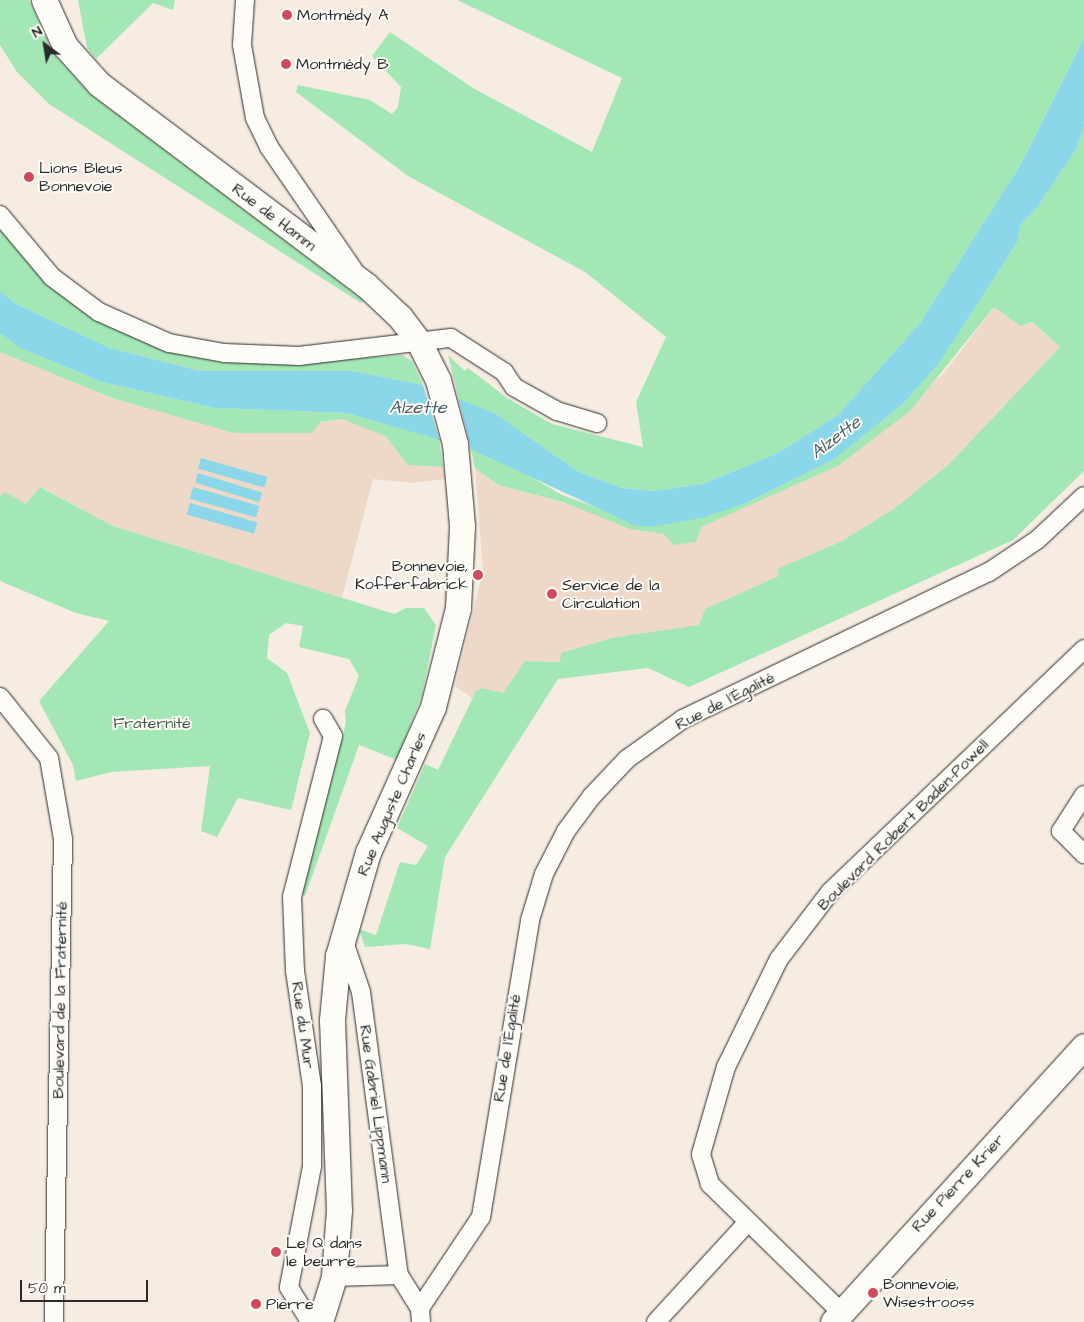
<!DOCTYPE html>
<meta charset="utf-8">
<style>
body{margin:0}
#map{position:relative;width:1084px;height:1322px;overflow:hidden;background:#f6ece2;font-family:"Architects Daughter",sans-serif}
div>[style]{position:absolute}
.built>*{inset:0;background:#eed8c8}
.green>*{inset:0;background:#a3e8b4}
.water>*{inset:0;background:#89d7e8;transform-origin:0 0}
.pier>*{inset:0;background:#f6ece2}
.roads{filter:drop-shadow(0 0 1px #2b2b2b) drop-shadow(0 0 1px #2b2b2b)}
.street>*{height:18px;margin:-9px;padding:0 9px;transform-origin:9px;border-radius:9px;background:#fdfcf7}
.secondary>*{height:25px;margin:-12.5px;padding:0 12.5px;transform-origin:12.5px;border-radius:12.5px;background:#fdfcf7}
.dots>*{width:14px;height:14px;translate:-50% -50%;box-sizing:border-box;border:2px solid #fdfcf7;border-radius:50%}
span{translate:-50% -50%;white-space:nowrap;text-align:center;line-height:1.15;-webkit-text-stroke:4px #fdfcf7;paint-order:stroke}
.poi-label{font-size:16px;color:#2b2b2b}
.left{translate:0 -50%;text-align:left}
.right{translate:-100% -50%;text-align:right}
.street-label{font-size:16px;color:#2b2b2b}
.park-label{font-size:16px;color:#495a4d}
.water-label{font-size:18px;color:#475f64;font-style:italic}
.north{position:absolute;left:20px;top:20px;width:50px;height:50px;-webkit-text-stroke:4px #fdfcf7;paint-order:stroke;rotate:329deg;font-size:14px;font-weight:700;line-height:20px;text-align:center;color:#2b2b2b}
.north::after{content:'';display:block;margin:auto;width:18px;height:22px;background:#2b2b2b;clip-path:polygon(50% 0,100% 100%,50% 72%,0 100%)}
.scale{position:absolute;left:20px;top:1280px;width:128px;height:22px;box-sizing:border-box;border:2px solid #2b2b2b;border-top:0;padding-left:6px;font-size:15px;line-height:18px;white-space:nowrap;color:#2b2b2b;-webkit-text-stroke:4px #fdfcf7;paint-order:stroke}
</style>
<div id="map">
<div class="built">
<i style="clip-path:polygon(994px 307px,1020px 326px,1031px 322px,1060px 347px,949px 464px,895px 508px,842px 541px,777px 569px,780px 576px,705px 609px,699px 625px,616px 637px,560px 662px,525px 661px,503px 693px,482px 688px,472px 698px,455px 686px,483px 571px,475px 468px,498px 485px,563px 502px,701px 527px,838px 466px,944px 373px)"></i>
<i style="clip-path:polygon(0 352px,112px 398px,234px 433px,342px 419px,385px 436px,408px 465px,443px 467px,445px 479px,412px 483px,373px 479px,342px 598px,113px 526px,41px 487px,26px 505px,5px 492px,0 496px)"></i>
</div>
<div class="green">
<i style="clip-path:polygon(0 0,29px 0,53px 53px,90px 94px,363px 300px,361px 303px,49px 104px,17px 72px,0 45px)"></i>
<i style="clip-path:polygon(78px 0,175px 0,173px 10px,153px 3px,96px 59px,87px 48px)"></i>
<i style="clip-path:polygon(457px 0,1084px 0,1084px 38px,1021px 164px,920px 323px,839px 414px,778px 453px,702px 484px,654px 491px,622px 488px,579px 472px,496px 414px,459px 400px,448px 355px,465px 371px,468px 368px,507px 398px,552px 424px,643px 447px,636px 402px,666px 337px,585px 272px,408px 176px,296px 92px,298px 85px,370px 100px,392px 114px,398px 107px,401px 87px,372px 56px,390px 32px,473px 88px,592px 152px,622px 78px)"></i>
<i style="clip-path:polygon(1084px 126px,1084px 471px,1013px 540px,689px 687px,648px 668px,558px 679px,445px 857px,430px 949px,406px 944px,365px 947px,359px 929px,376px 935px,400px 862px,416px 865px,428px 846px,397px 828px,425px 764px,438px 770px,476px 691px,482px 688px,503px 693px,525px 661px,560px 662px,561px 653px,616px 637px,699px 625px,705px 609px,779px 576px,777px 569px,842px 541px,895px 508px,949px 464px,1060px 347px,1032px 322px,1020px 326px,994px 307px,910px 411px,838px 466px,701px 527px,696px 542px,673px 545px,664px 534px,630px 529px,563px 502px,498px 485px,475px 468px,471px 449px,506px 462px,562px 495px,651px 527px,744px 504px,835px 459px,904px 403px,940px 362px,1018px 241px,1020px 225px,1037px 208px,1076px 149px)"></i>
<i style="clip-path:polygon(0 229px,48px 282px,165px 349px,302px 363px,402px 355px,412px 361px,423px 385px,353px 371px,200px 371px,110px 348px,16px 304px,0 291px)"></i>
<i style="clip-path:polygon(0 333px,18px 347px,102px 382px,215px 408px,347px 413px,439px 439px,443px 467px,408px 465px,385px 436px,342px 419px,320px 422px,312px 433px,234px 433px,112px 398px,0 352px)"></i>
<i style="clip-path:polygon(40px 487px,113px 526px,394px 614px,406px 608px,424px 608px,436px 625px,422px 695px,397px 760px,359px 745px,305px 896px,298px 893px,346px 723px,345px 711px,359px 676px,349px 659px,299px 647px,303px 626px,286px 623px,269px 635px,267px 658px,287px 673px,310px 733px,291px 810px,238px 798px,217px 837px,201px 831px,210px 766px,111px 772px,76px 781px,73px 765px,39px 701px,109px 621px,76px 613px,0 581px,0 496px,5px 492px,26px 504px)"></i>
</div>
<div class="water">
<i style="clip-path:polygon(1084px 38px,1084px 126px,1076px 149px,1037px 208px,1020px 225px,1018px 241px,940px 362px,904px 403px,835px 459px,744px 504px,701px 518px,651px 527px,634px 525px,471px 449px,347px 413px,215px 408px,102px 382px,18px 347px,0 333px,0 291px,16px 304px,110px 348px,200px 371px,353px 371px,423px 385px,496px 414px,579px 472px,622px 488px,654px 491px,702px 484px,778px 453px,839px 414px,920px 323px,1021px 164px)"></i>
<i style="left:201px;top:458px;width:69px;height:11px;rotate:16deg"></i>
<i style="left:198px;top:473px;width:67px;height:10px;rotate:17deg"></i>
<i style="left:193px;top:487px;width:69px;height:12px;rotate:16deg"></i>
<i style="left:190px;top:503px;width:70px;height:12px;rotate:16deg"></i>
</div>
<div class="pier">
<i style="clip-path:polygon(423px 385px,458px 397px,471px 449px,439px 439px)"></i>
</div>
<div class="roads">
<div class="street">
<i style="left:245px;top:0;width:45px;rotate:93.8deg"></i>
<i style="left:242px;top:45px;width:74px;rotate:79.9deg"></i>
<i style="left:255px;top:118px;width:32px;rotate:64deg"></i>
<i style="left:269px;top:147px;width:148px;rotate:55.5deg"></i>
<i style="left:0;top:215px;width:81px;rotate:50deg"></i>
<i style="left:52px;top:277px;width:59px;rotate:36.7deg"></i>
<i style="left:99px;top:312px;width:77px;rotate:23.9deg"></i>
<i style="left:169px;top:343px;width:56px;rotate:10.3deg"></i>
<i style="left:224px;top:353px;width:75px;rotate:2.3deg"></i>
<i style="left:299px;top:356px;width:153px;rotate:-6.8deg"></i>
<i style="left:451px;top:338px;width:63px;rotate:32.7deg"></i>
<i style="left:504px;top:372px;width:18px;rotate:56deg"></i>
<i style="left:514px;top:387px;width:49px;rotate:29.2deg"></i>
<i style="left:557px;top:411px;width:42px;rotate:16.7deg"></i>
<i style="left:0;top:697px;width:78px;rotate:51.2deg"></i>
<i style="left:49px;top:758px;width:82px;rotate:80.2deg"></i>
<i style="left:63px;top:839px;width:483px;rotate:91.1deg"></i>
<i style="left:1084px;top:795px;width:43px;rotate:122.6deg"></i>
<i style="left:1061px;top:831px;width:33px;rotate:45deg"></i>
<i style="left:343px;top:939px;width:56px;rotate:71.2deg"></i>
<i style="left:361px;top:992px;width:286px;rotate:82.4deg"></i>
<i style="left:399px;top:1275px;width:39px;rotate:58deg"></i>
<i style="left:420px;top:1308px;width:14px;rotate:86deg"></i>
<i style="left:334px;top:1277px;width:65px;rotate:-1.8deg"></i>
<i style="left:420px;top:1308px;width:110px;rotate:-56.2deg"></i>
<i style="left:481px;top:1217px;width:301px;rotate:-80.6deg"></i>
<i style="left:530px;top:920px;width:48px;rotate:-73.1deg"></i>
<i style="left:544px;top:874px;width:48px;rotate:-62.9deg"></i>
<i style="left:566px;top:831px;width:44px;rotate:-53.4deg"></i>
<i style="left:592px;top:796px;width:51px;rotate:-46.6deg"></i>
<i style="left:627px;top:759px;width:69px;rotate:-35.5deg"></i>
<i style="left:683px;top:719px;width:339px;rotate:-25.7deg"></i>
<i style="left:989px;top:572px;width:58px;rotate:-33.7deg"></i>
<i style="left:1037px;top:540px;width:64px;rotate:-43.1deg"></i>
<i style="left:842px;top:1313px;width:185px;rotate:-135.7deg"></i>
<i style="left:710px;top:1184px;width:31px;rotate:-107deg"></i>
<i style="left:701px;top:1154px;width:91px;rotate:-74deg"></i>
<i style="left:726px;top:1067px;width:120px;rotate:-63.9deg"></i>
<i style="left:779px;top:959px;width:84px;rotate:-52.7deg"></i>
<i style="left:830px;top:892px;width:352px;rotate:-43.7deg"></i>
<i style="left:320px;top:1322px;width:13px;rotate:-162deg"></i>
<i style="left:308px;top:1318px;width:36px;rotate:-122deg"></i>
<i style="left:289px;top:1287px;width:123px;rotate:-79.2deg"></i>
<i style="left:312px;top:1166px;width:80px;rotate:-90deg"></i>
<i style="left:312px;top:1086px;width:116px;rotate:-98.4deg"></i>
<i style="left:295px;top:971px;width:74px;rotate:-92.3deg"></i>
<i style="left:292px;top:897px;width:166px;rotate:-75.7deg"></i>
<i style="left:333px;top:736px;width:20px;rotate:-120deg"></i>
<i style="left:656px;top:1322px;width:133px;rotate:-47.4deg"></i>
</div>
<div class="secondary">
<i style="left:44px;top:0;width:51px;rotate:65.5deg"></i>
<i style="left:65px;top:46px;width:51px;rotate:48.2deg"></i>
<i style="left:99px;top:84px;width:334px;rotate:37deg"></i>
<i style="left:366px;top:285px;width:47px;rotate:43.3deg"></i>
<i style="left:400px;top:317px;width:31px;rotate:53deg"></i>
<i style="left:419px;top:342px;width:42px;rotate:63.4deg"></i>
<i style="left:438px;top:380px;width:66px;rotate:75.1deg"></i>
<i style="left:455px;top:444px;width:82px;rotate:85.1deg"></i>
<i style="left:462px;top:526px;width:82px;rotate:92.8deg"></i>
<i style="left:458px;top:608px;width:102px;rotate:104.2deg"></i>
<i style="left:433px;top:707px;width:159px;rotate:114.1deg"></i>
<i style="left:368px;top:852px;width:108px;rotate:106.1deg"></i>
<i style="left:338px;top:956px;width:64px;rotate:95.4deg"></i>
<i style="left:332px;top:1020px;width:190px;rotate:87.9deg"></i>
<i style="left:339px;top:1210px;width:67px;rotate:94.3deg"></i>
<i style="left:334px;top:1277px;width:47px;rotate:107.3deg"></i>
<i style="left:833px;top:1322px;width:373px;rotate:-47.7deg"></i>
</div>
</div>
<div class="dots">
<i style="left:287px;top:15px;background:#d1495b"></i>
<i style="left:286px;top:64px;background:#d1495b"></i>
<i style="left:29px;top:177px;background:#d1495b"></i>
<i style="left:478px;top:575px;background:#d1495b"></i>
<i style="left:552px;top:594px;background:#d1495b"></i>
<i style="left:276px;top:1252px;background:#d1495b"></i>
<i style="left:873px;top:1293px;background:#d1495b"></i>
<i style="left:256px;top:1304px;background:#d1495b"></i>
</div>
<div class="poi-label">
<span class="left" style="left:297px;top:15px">Montmédy A</span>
<span class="left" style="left:296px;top:64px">Montmédy B</span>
<span class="left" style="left:39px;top:177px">Lions Bleus<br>Bonnevoie</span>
<span class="right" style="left:468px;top:575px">Bonnevoie,<br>Kofferfabrick</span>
<span class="left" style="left:562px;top:594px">Service de la<br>Circulation</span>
<span class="left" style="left:286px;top:1252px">Le Q dans<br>le beurre</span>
<span class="left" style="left:883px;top:1293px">Bonnevoie,<br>Wisestrooss</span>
<span class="left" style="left:266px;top:1304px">Pierre</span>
</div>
<div class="street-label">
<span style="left:274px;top:217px;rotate:37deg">Rue de Hamm</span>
<span style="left:725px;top:701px;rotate:-27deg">Rue de l'Égalité</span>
<span style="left:392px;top:804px;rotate:-67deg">Rue Auguste Charles</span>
<span style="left:903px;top:825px;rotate:-45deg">Boulevard Robert Baden-Powell</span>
<span style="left:60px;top:1000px;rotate:-89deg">Boulevard de la Fraternité</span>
<span style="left:303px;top:1025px;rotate:82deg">Rue du Mur</span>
<span style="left:507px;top:1048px;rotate:-81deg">Rue de l'Égalité</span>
<span style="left:376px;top:1104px;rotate:82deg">Rue Gabriel Lippmann</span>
<span style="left:958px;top:1183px;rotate:-47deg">Rue Pierre Krier</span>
</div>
<div class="park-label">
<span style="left:152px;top:723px">Fraternité</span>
</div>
<div class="water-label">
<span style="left:418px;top:408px">Alzette</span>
<span style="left:836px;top:438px;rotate:-37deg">Alzette</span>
</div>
<div class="north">N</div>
<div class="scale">50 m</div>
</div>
